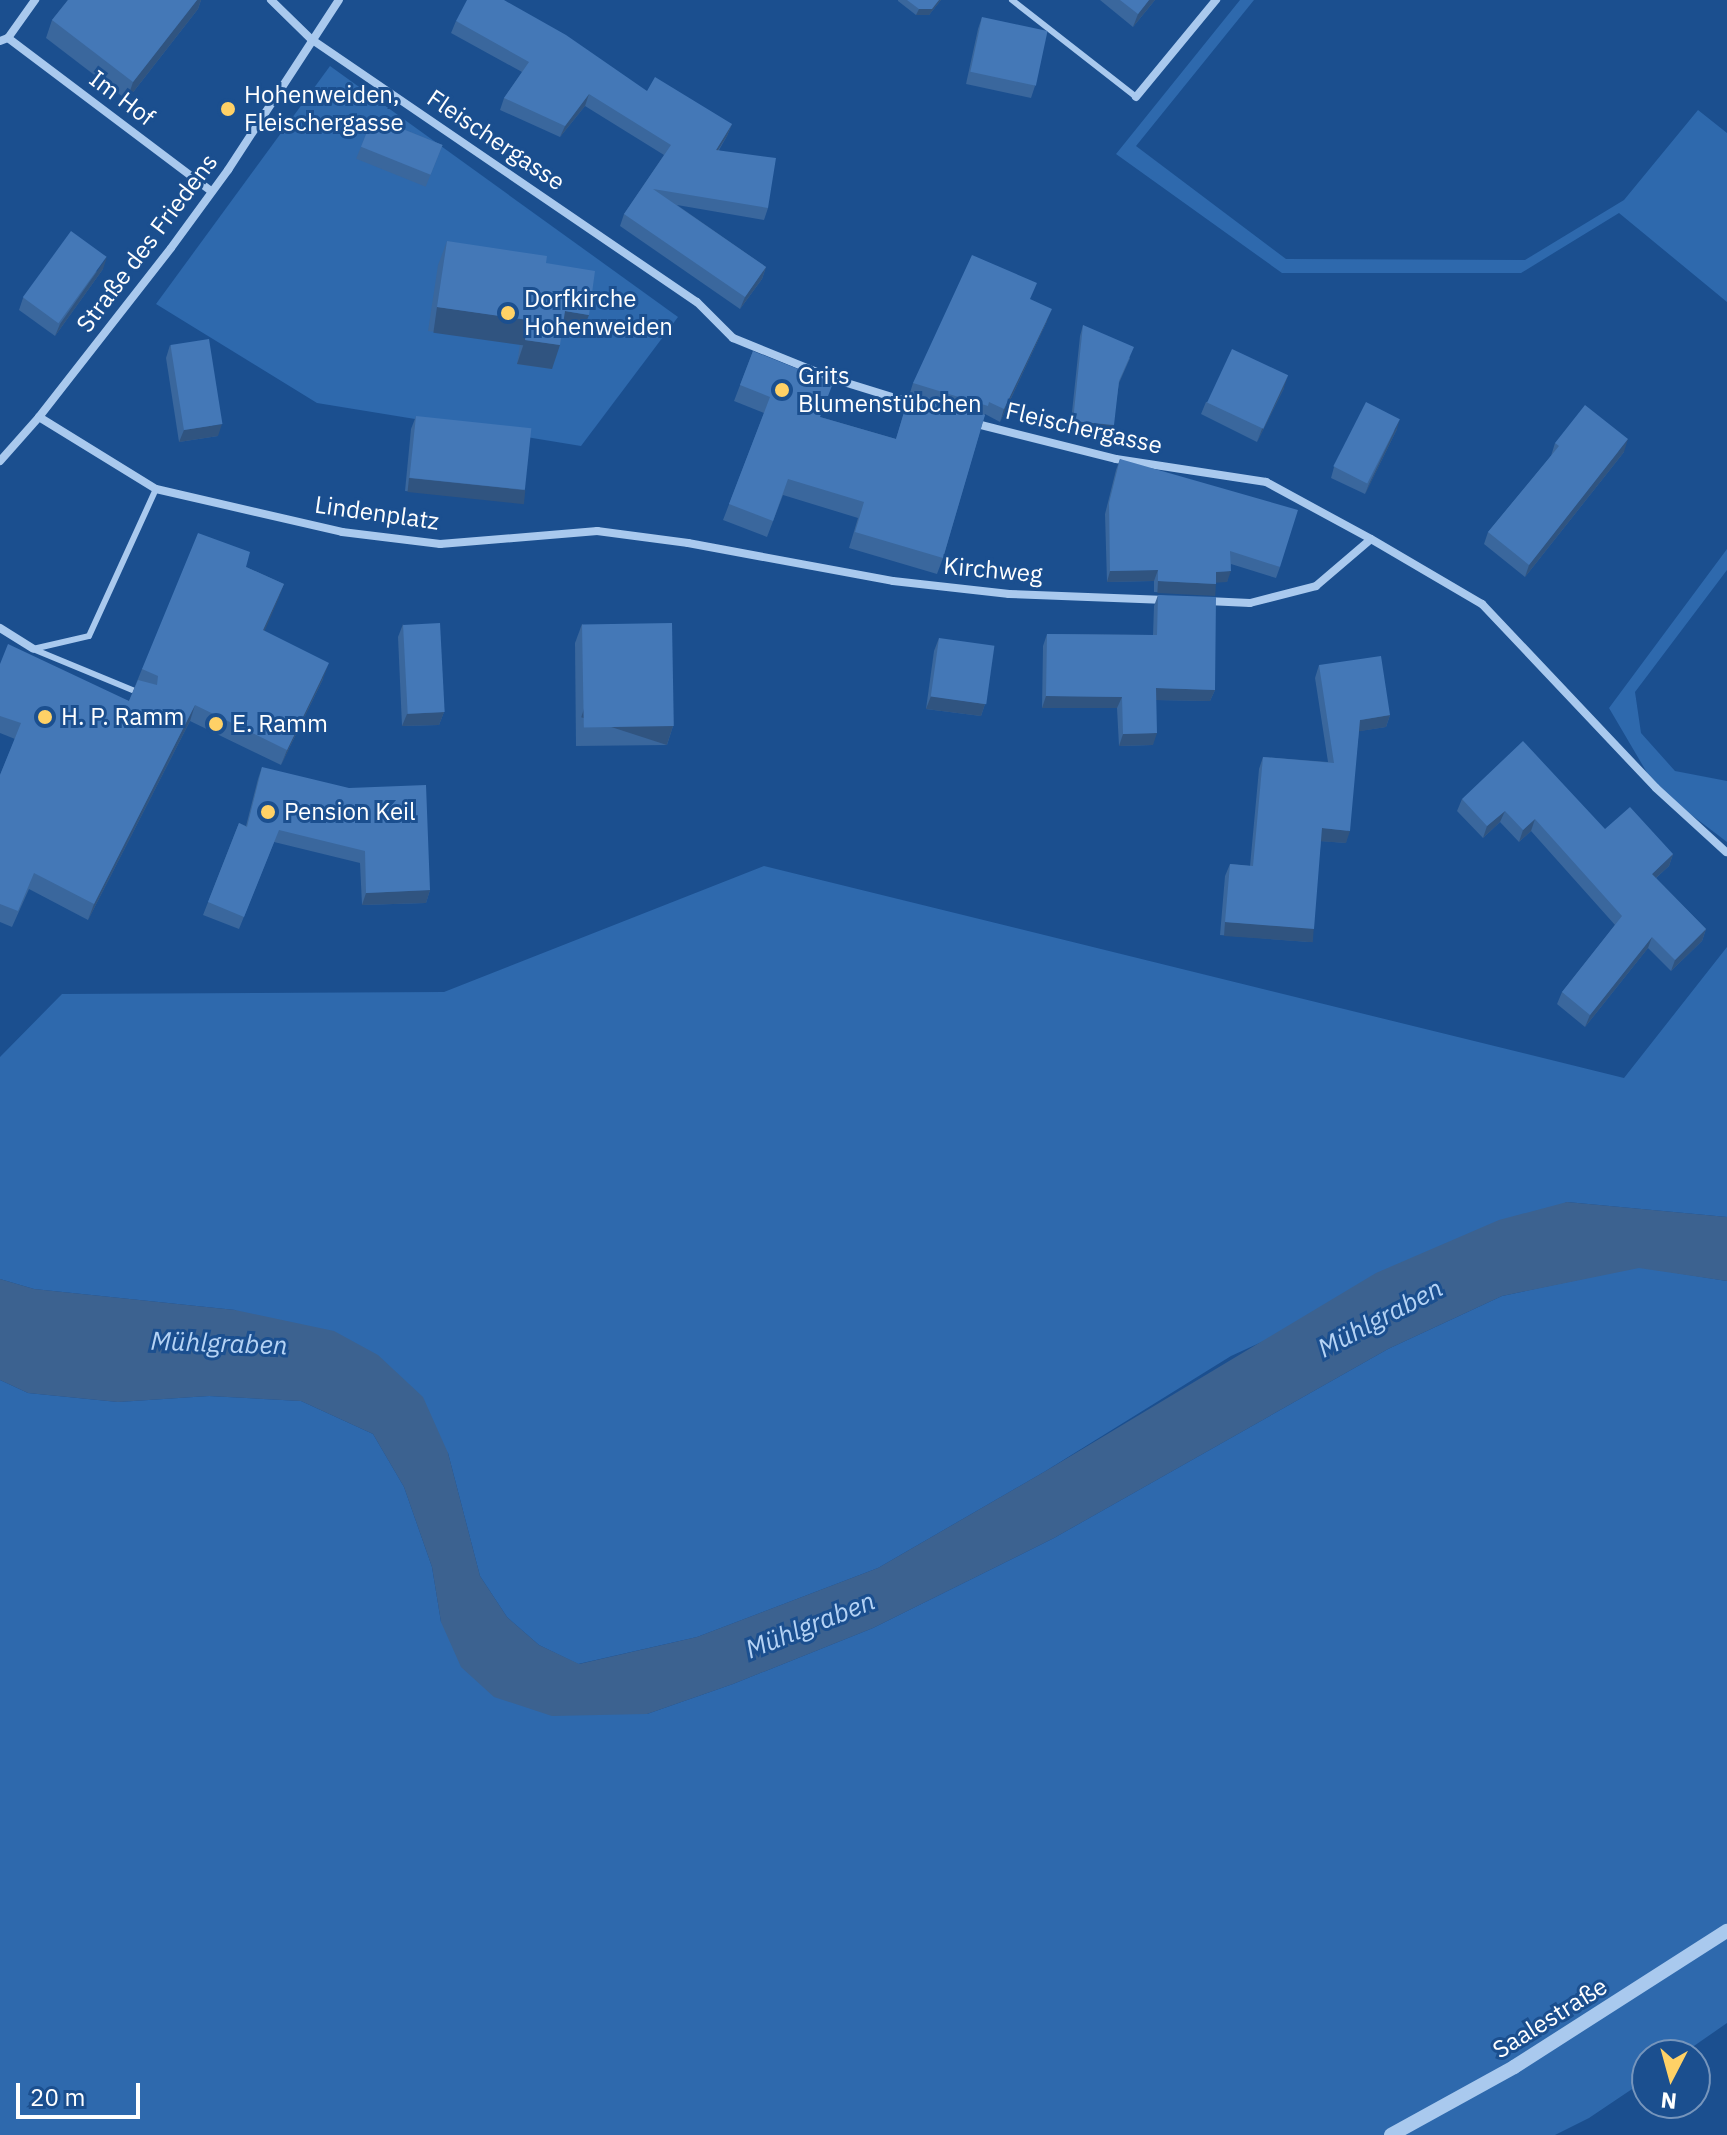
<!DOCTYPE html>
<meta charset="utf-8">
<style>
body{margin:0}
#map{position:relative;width:1727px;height:2135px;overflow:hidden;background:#1b4f8f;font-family:"IBM Plex Sans",sans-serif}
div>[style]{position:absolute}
.green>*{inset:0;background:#2e69ad}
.water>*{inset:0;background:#3c6290}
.service>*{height:6px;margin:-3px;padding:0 3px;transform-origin:3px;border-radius:3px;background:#a9c9ee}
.minor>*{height:8px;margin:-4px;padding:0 4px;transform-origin:4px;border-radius:4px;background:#a9c9ee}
.tertiary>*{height:14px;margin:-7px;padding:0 7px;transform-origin:7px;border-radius:7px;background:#a9c9ee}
.wall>*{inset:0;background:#3a679d;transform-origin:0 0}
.shaded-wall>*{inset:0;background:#305480;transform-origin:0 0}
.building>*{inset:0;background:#4478b7;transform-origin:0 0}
.dots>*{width:22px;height:22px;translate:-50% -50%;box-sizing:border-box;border:4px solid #1b4f8f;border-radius:50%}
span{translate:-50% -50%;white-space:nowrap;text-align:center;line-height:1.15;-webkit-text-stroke:6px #1b4f8f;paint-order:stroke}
.poi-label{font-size:24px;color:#fff}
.left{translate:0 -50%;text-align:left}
.street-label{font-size:24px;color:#fff}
.water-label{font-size:26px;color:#b5d3f5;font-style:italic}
.north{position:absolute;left:1631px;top:2039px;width:80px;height:80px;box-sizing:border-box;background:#1b4f8f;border:2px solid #7695bc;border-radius:50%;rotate:186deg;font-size:22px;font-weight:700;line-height:32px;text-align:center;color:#fff}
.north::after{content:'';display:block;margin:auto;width:28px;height:36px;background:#ffd166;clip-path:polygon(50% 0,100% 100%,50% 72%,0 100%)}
.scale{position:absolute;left:16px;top:2083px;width:124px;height:36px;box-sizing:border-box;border:4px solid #fff;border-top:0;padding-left:10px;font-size:24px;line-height:28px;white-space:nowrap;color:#fff;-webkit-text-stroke:6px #1b4f8f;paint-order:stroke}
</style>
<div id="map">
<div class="green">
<i style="clip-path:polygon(1240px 0,1254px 0,1136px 146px,1286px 259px,1525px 260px,1624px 200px,1698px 110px,1727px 133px,1727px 302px,1619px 213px,1521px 273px,1282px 273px,1116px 154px)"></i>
<i style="clip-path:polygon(330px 66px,678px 317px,581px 446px,317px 403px,156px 304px)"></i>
<i style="clip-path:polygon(1727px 549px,1727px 570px,1635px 692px,1641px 733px,1675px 771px,1727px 781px,1727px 842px,1656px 788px,1609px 708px)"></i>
<i style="clip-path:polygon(764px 866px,1624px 1078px,1727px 947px,1727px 1217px,1567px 1202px,1231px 1356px,1044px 1472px,878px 1568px,697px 1637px,578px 1664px,539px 1645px,507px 1617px,480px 1576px,448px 1453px,235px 1310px,34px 1289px,0 1279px,0 1057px,62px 994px,444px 992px)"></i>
<i style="clip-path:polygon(1639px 1267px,1727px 1281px,1727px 2023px,1681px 2055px,1647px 2055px,1647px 2079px,1589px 2118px,1555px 2135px,0 2135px,0 1380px,28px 1393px,118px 1402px,209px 1396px,301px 1401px,373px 1434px,404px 1487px,432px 1567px,441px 1622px,647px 1714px,733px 1684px,873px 1628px,1054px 1538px,1388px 1349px,1502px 1296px)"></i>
</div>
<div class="water">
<i style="clip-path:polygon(1567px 1202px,1727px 1217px,1727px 1281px,1639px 1268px,1502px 1296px,1388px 1349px,1054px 1538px,873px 1628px,733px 1684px,647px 1714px,552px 1716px,494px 1697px,461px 1667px,441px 1622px,432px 1567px,404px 1487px,373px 1434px,301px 1401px,209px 1396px,118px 1402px,28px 1393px,0 1380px,0 1279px,34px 1289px,235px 1310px,334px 1331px,378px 1355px,423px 1397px,448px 1453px,480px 1576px,507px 1617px,539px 1645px,579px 1664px,697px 1637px,878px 1568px,1044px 1472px,1376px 1273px,1499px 1220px)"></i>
</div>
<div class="service">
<i style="left:1012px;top:0;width:157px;rotate:38deg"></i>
<i style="left:33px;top:649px;width:57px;rotate:-13.1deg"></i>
<i style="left:89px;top:636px;width:162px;rotate:-65.5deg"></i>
<i style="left:33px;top:649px;width:116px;rotate:22.4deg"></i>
</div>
<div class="minor">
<i style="left:271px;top:0;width:56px;rotate:44.3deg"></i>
<i style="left:311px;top:39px;width:467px;rotate:34.3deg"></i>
<i style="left:697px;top:302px;width:51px;rotate:45deg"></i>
<i style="left:733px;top:338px;width:109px;rotate:22.1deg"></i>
<i style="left:834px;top:379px;width:88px;rotate:17.2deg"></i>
<i style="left:8px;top:38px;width:254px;rotate:37deg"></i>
<i style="left:0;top:41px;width:9px;rotate:-21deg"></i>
<i style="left:8px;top:38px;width:47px;rotate:-54.6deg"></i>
<i style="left:1136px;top:97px;width:126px;rotate:-50.5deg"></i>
<i style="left:39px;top:417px;width:137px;rotate:31.6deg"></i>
<i style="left:156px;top:489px;width:191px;rotate:13deg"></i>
<i style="left:342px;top:532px;width:99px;rotate:7deg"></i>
<i style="left:440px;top:544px;width:158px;rotate:-4.7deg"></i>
<i style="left:597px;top:531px;width:92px;rotate:7.5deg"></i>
<i style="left:688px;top:543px;width:208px;rotate:10.5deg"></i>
<i style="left:893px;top:581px;width:117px;rotate:6.4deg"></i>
<i style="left:1009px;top:594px;width:157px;rotate:2.2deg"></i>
<i style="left:973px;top:423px;width:147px;rotate:14.1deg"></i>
<i style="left:1116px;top:459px;width:152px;rotate:8.7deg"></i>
<i style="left:1266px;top:482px;width:119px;rotate:28.5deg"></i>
<i style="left:1371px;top:539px;width:129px;rotate:30.4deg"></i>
<i style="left:1482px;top:604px;width:253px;rotate:46.6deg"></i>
<i style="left:1656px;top:788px;width:95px;rotate:42.4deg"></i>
<i style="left:0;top:461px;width:59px;rotate:-48.4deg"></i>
<i style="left:39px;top:417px;width:214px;rotate:-52deg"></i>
<i style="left:171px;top:248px;width:97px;rotate:-53.8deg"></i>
<i style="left:228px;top:170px;width:203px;rotate:-56.9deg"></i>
<i style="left:1207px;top:601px;width:43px;rotate:2.7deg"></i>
<i style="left:1250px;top:603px;width:68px;rotate:-14.4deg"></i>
<i style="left:1316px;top:586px;width:72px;rotate:-40.5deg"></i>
<i style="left:0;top:628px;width:39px;rotate:32deg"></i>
</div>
<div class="tertiary">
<i style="left:1391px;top:2135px;width:141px;rotate:-28.9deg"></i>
<i style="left:1514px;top:2067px;width:253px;rotate:-32.6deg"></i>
</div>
<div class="wall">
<i style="clip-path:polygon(68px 0,201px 0,198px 9px,127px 100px,46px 38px,52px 20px)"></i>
<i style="clip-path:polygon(898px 0,941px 0,929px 15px,916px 15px,898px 1px)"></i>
<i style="clip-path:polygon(1100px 0,1155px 0,1133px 27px)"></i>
<i style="clip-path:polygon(982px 17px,1035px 86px,1031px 98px,966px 84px,978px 29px)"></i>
<i style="clip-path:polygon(456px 21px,647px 91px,732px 124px,727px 136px,719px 150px,768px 208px,764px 220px,677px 205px,766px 267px,762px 279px,740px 309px,620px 226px,624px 214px,664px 155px,585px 106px,560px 137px,500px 110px,504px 98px,522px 72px,451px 33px)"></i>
<i style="left:373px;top:117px;width:75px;height:45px;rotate:22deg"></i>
<i style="clip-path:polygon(447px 241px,546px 263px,580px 338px,562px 336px,552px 369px,517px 364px,520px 344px,428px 331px,438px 265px)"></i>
<i style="clip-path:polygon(103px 269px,55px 336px,19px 310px,23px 298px)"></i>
<i style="clip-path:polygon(1030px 300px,1047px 321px,1000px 422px,985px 414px,943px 558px,937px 574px,849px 548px,858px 518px,783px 495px,767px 537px,723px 520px,764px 413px,734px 401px,753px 351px,820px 417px,896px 439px,913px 383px)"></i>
<i style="clip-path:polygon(1083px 325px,1130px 358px,1119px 383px,1111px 435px,1070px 431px,1080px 336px)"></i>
<i style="clip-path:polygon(170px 345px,218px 436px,179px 442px,166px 358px)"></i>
<i style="clip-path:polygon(1284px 388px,1257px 442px,1201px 414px,1206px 402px)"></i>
<i style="clip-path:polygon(416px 416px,525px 490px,521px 502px,405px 491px,411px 429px)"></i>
<i style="clip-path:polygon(1397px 429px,1365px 494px,1331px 478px,1334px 467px)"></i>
<i style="clip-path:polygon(1555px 443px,1624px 452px,1525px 577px,1484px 544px,1488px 532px,1551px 456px)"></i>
<i style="clip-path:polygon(1120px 459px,1280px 567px,1276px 578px,1231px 564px,1227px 582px,1216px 582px,1212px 595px,1154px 592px,1154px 581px,1107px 582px,1105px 514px,1116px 470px)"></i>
<i style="clip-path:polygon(246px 567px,284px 584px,264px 631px,323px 679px,281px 765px,190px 721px,88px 920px,29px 889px,12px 927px,0 922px,0 775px,15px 739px,0 733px,0 664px,129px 701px,142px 669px)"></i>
<i style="clip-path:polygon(1158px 595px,1215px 690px,1210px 701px,1156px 700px,1153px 745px,1119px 746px,1117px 708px,1042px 708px,1043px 646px,1047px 634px,1153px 635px,1154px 606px)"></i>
<i style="clip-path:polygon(403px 624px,444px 712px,439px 725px,402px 726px,398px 637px)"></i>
<i style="clip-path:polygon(582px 624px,673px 726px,667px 745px,576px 746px,575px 643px)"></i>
<i style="clip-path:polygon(939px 638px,985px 704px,981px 716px,926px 709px,934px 651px)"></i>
<i style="clip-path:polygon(1319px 665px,1390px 715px,1386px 727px,1359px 731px,1346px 843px,1321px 841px,1309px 942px,1220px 935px,1225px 876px,1230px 864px,1250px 866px,1259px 769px,1263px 757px,1328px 762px,1315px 678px)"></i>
<i style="clip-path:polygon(262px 767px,430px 890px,426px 903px,362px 905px,360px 863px,274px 842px,239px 929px,203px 915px,239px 823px,246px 826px,258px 779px)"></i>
<i style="clip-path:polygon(1462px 799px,1605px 829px,1673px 854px,1669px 866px,1656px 878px,1706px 929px,1702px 941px,1671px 971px,1648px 948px,1585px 1027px,1557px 1004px,1562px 992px,1615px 925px,1531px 831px,1519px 842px,1500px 822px,1483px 838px,1457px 811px)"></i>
</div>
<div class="shaded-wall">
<i style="clip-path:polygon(197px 0,201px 0,198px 9px,127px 100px,133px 82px)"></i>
<i style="clip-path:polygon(939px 0,941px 0,929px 15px,916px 15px,919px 9px)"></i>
<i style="clip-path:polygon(1149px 0,1155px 0,1133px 27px,1138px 14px)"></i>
<i style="clip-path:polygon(589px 94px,585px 106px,560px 137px,565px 126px)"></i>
<i style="clip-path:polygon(732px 124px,727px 136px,711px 161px,716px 150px)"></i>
<i style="clip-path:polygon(107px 257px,103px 269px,55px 336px,60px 324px)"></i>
<i style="clip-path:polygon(766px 267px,762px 279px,740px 309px,745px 297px)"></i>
<i style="left:437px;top:307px;width:92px;height:26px;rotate:8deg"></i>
<i style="clip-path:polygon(1052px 309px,1047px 321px,1000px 422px,1004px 409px)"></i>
<i style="clip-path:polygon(565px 311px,589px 315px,580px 338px,557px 335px)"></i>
<i style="clip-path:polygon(525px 340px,560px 345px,552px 369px,517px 364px)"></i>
<i style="clip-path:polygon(1288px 375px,1284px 388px,1257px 442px,1262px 429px)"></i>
<i style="clip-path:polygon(1400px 419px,1397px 429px,1365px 494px,1369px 484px)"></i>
<i style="left:1073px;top:421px;width:41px;height:10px;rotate:6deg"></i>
<i style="clip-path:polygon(222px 424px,218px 436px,179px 442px,184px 430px)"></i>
<i style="clip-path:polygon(1628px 439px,1624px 452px,1525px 577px,1529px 565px)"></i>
<i style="left:409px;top:478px;width:117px;height:14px;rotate:6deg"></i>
<i style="clip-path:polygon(1158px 570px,1154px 581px,1107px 582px,1110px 571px)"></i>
<i style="clip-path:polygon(1231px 571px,1227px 582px,1212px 583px,1216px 572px)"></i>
<i style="left:1158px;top:581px;width:58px;height:12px;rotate:3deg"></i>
<i style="clip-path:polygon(284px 584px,278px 600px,258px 646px,263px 630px)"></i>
<i style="clip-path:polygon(329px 663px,323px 679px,281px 765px,287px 750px)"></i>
<i style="clip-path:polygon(1156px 688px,1215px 690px,1210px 701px,1152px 700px)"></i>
<i style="clip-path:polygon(931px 696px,985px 704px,981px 716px,926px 709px)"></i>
<i style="clip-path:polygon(1046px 696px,1122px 697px,1117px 708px,1042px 708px)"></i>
<i style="clip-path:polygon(195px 705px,190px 721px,88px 920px,94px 904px)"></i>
<i style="clip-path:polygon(444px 712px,439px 725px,402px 726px,407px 714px)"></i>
<i style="clip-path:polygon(1390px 715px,1386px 727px,1355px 732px,1360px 720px)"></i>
<i style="left:673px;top:726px;width:20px;height:90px;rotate:108deg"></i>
<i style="clip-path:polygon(1157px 733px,1153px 745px,1119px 746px,1123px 734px)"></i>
<i style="clip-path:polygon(1505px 811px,1500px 822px,1483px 838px,1487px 826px)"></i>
<i style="clip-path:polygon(1535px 819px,1531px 831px,1519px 842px,1523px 830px)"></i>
<i style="clip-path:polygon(1322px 828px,1350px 831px,1346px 843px,1317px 841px)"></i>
<i style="clip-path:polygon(1673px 854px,1669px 866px,1648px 885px,1652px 874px)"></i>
<i style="clip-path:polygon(430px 890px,426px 903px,362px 905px,366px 893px)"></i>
<i style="left:1225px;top:922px;width:89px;height:14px;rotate:4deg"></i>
<i style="clip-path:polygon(1706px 929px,1702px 941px,1671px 971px,1675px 960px)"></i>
<i style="clip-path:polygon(1652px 937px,1648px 948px,1585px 1027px,1590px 1015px)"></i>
</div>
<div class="building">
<i style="clip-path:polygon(68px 0,197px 0,133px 82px,52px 20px)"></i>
<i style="clip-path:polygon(467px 0,504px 0,566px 35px,647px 91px,655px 77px,732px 124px,716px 150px,776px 158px,768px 208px,653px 189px,766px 267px,745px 297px,624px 214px,671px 145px,589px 94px,565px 126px,504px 98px,529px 62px,456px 21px)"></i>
<i style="clip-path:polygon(907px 0,939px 0,932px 9px,919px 9px)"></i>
<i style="clip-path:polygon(1120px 0,1149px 0,1138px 14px)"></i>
<i style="left:982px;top:17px;width:67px;height:56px;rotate:12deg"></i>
<i style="left:373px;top:117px;width:75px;height:32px;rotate:22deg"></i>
<i style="left:71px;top:231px;width:44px;height:82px;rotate:36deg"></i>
<i style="clip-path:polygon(447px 241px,547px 256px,546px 263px,595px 271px,589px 315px,565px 311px,560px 345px,525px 340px,528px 320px,437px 307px)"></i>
<i style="clip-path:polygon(972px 255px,1037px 283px,1030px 299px,1052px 309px,1004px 409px,989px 402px,988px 406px,913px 383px)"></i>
<i style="clip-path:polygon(1083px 325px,1134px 347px,1119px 381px,1114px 425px,1073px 421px)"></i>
<i style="left:209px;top:339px;width:86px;height:39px;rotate:81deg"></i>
<i style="left:1232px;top:349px;width:62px;height:59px;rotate:25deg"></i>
<i style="clip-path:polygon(753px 351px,833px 383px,820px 417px,896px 439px,910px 392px,985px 415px,943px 558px,855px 532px,864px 502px,788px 479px,773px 521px,729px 504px,770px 397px,740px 385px)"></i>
<i style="left:1366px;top:402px;width:38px;height:72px;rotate:27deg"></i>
<i style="clip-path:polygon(1585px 405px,1628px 439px,1529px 565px,1488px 532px,1559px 446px,1555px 443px)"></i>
<i style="left:416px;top:416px;width:116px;height:62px;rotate:6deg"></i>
<i style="clip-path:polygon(1120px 459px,1298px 510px,1280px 567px,1230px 551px,1231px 571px,1216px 572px,1216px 584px,1158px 581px,1158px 570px,1110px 571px,1109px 503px)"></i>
<i style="clip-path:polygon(198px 533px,250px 552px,246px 567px,284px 584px,263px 630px,329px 663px,287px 750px,195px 705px,94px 904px,34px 873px,18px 911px,0 904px,0 775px,21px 723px,0 716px,0 664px,8px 644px,129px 701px,138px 680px,157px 685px,158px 676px,142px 669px)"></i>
<i style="clip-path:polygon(1158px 595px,1216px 597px,1215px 690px,1156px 688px,1157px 733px,1123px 734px,1122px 697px,1046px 696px,1047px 634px,1157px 635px)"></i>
<i style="left:440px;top:623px;width:89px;height:37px;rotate:87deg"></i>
<i style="left:672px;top:623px;width:103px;height:90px;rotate:89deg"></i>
<i style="left:939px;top:638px;width:56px;height:59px;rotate:8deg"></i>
<i style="clip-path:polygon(1381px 656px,1390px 715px,1360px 720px,1350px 831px,1322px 828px,1314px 929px,1225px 922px,1230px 864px,1253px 866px,1263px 757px,1334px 763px,1319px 665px)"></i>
<i style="clip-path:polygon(1523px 741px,1605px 829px,1630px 807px,1673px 854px,1652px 874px,1706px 929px,1675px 960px,1652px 937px,1590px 1015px,1562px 992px,1622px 916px,1535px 819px,1523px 830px,1505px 811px,1487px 826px,1462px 799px)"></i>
<i style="clip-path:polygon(262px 767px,349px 788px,426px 785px,430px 890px,366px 893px,365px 851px,279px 830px,244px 917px,208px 902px,239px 823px,247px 827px)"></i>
</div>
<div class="dots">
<i style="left:228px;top:109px;background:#ffd166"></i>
<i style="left:508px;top:313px;background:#ffd166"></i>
<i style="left:782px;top:390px;background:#ffd166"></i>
<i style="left:45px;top:717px;background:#ffd166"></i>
<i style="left:216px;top:724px;background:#ffd166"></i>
<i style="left:268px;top:812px;background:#ffd166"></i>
</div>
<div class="poi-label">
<span class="left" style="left:244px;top:109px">Hohenweiden,<br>Fleischergasse</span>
<span class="left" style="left:524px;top:313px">Dorfkirche<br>Hohenweiden</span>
<span class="left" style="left:798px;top:390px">Grits<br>Blumenstübchen</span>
<span class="left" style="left:61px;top:717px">H. P. Ramm</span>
<span class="left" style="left:232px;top:724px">E. Ramm</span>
<span class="left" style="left:284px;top:812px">Pension Keil</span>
</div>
<div class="street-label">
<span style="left:122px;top:98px;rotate:37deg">Im Hof</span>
<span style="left:496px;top:140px;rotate:34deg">Fleischergasse</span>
<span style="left:147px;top:243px;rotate:-53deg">Straße des Friedens</span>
<span style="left:1084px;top:428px;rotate:13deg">Fleischergasse</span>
<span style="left:377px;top:513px;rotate:8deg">Lindenplatz</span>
<span style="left:993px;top:570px;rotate:5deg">Kirchweg</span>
<span style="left:1550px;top:2018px;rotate:-32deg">Saalestraße</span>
</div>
<div class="water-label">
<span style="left:1380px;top:1318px;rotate:-28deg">Mühlgraben</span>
<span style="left:219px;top:1343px;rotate:2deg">Mühlgraben</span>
<span style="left:810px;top:1625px;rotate:-22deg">Mühlgraben</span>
</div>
<div class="north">N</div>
<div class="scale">20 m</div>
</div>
